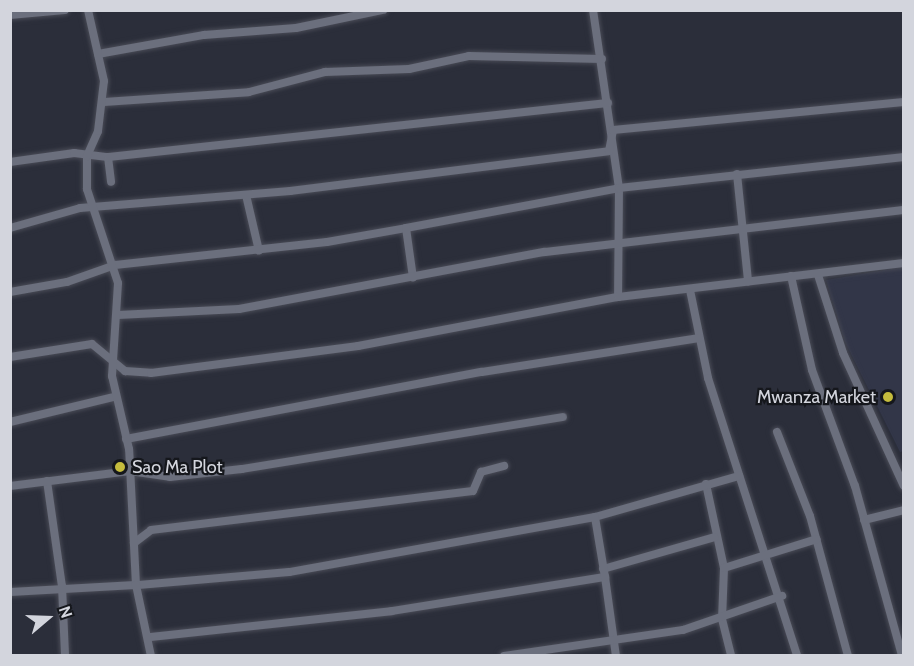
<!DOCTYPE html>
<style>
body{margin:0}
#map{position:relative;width:914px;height:666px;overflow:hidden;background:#2b2e3a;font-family:Cabin,sans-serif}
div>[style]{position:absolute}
.built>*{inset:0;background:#323648}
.roads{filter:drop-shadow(0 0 2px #494b56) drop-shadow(0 0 2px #494b56)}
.street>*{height:8px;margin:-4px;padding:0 4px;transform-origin:4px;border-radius:4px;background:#6b6f7d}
.dots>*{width:16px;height:16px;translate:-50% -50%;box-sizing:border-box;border:3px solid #15171c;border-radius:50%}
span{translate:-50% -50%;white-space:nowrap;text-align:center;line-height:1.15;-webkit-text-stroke:4.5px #15171c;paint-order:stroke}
.poi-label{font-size:18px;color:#d3d5dd}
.right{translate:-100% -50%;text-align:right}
.left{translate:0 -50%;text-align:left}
.frame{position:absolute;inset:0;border:12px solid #d3d5dd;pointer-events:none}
.north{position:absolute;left:18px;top:588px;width:60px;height:60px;-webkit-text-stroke:4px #15171c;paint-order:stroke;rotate:71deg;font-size:16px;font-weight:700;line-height:24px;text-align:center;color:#d3d5dd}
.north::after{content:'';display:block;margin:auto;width:21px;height:27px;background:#d3d5dd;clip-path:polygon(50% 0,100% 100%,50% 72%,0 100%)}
</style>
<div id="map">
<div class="built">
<i style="clip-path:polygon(903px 267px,904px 451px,900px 452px,845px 342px,826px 280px)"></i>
</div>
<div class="roads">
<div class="street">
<i style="left:593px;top:10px;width:180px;rotate:81.7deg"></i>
<i style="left:619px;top:188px;width:109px;rotate:90.5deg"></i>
<i style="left:10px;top:15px;width:55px;rotate:-5.2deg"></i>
<i style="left:98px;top:54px;width:108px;rotate:-10.2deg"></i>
<i style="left:204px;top:35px;width:92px;rotate:-4.4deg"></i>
<i style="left:296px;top:28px;width:89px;rotate:-11.7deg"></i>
<i style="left:104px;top:102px;width:145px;rotate:-3.9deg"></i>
<i style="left:249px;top:92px;width:79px;rotate:-14.7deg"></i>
<i style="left:325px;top:72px;width:84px;rotate:-2deg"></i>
<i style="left:409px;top:69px;width:61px;rotate:-12.2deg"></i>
<i style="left:469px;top:56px;width:133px;rotate:1.3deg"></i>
<i style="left:108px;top:157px;width:25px;rotate:83deg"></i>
<i style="left:10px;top:162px;width:65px;rotate:-8deg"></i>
<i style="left:74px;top:153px;width:34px;rotate:7deg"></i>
<i style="left:108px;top:157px;width:503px;rotate:-6.16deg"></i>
<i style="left:737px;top:174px;width:108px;rotate:84.1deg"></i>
<i style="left:246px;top:195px;width:57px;rotate:76.9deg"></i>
<i style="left:10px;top:228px;width:73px;rotate:-15.9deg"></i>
<i style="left:80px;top:208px;width:211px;rotate:-4.6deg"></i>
<i style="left:290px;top:191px;width:321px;rotate:-7.1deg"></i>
<i style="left:609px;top:151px;width:21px;rotate:-79deg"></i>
<i style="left:613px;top:130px;width:292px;rotate:-5.5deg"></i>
<i style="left:406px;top:228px;width:217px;rotate:-10.6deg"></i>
<i style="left:619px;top:188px;width:287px;rotate:-6.2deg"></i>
<i style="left:818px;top:275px;width:82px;rotate:72.2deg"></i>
<i style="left:843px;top:353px;width:146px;rotate:65.4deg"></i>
<i style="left:791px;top:276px;width:96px;rotate:77.4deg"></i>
<i style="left:812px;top:370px;width:124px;rotate:69.7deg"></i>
<i style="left:855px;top:486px;width:176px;rotate:74.5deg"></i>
<i style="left:690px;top:290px;width:90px;rotate:78.4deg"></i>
<i style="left:708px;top:378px;width:292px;rotate:72.2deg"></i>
<i style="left:10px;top:292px;width:58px;rotate:-10deg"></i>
<i style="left:67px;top:282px;width:51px;rotate:-19.5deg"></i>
<i style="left:115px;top:265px;width:213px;rotate:-6.2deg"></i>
<i style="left:327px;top:242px;width:80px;rotate:-10deg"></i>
<i style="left:406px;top:228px;width:50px;rotate:82deg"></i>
<i style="left:118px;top:315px;width:121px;rotate:-2.8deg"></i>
<i style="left:239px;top:309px;width:311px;rotate:-10.6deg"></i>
<i style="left:545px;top:252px;width:361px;rotate:-6.7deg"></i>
<i style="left:10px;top:357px;width:83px;rotate:-9deg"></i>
<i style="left:92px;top:344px;width:43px;rotate:39.3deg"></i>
<i style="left:125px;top:371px;width:26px;rotate:4deg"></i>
<i style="left:151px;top:373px;width:209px;rotate:-7.4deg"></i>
<i style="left:358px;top:346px;width:265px;rotate:-10.7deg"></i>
<i style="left:618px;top:297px;width:288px;rotate:-6.8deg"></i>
<i style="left:10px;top:422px;width:106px;rotate:-13.6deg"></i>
<i style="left:777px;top:432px;width:90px;rotate:68.6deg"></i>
<i style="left:810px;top:516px;width:145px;rotate:74.8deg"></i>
<i style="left:126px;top:439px;width:362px;rotate:-10.7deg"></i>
<i style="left:482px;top:372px;width:220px;rotate:-8.9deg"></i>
<i style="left:47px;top:481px;width:106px;rotate:81.9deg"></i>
<i style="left:62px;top:586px;width:70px;rotate:87.5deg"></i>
<i style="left:706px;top:484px;width:86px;rotate:77.9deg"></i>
<i style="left:724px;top:568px;width:51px;rotate:92.2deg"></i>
<i style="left:722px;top:619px;width:38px;rotate:76deg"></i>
<i style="left:10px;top:486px;width:121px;rotate:-7.1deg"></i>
<i style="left:130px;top:471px;width:40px;rotate:8.5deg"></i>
<i style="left:170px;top:477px;width:72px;rotate:-6.3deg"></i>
<i style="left:242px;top:469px;width:325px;rotate:-9.2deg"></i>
<i style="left:595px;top:517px;width:150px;rotate:-15.9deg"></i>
<i style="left:864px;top:520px;width:41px;rotate:-14deg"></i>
<i style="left:134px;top:543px;width:21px;rotate:-37deg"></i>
<i style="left:151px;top:530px;width:324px;rotate:-6.9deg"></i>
<i style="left:473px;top:491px;width:21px;rotate:-67deg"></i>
<i style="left:481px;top:472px;width:24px;rotate:-15deg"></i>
<i style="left:724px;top:568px;width:97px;rotate:-17.3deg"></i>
<i style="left:603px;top:569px;width:116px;rotate:-15.9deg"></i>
<i style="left:605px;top:577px;width:80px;rotate:82.1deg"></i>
<i style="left:10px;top:592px;width:126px;rotate:-3.2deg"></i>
<i style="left:136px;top:585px;width:136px;rotate:-92.9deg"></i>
<i style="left:129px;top:449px;width:75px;rotate:-103.1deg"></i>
<i style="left:112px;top:376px;width:93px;rotate:-86.3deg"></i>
<i style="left:118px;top:283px;width:99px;rotate:-108.3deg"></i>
<i style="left:87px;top:189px;width:33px;rotate:-90deg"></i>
<i style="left:87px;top:156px;width:27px;rotate:-66deg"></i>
<i style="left:98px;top:131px;width:50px;rotate:-83.2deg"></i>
<i style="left:104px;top:81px;width:73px;rotate:-102.7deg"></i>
<i style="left:150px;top:637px;width:243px;rotate:-6.1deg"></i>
<i style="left:392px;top:611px;width:216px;rotate:-9.1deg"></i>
<i style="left:605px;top:577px;width:61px;rotate:-99.5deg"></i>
<i style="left:595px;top:517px;width:311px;rotate:169.8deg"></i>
<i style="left:289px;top:572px;width:154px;rotate:175.1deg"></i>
<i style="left:136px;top:585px;width:73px;rotate:78.1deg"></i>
<i style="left:504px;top:656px;width:181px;rotate:-8.3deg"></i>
<i style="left:683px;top:630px;width:105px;rotate:-19deg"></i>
</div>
</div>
<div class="dots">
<i style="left:888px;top:397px;background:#c5bc3d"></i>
<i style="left:120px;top:467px;background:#c5bc3d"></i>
</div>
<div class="poi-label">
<span class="right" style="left:876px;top:397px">Mwanza Market</span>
<span class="left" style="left:132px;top:467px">Sao Ma Plot</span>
</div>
<div class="frame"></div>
<div class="north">N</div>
</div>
